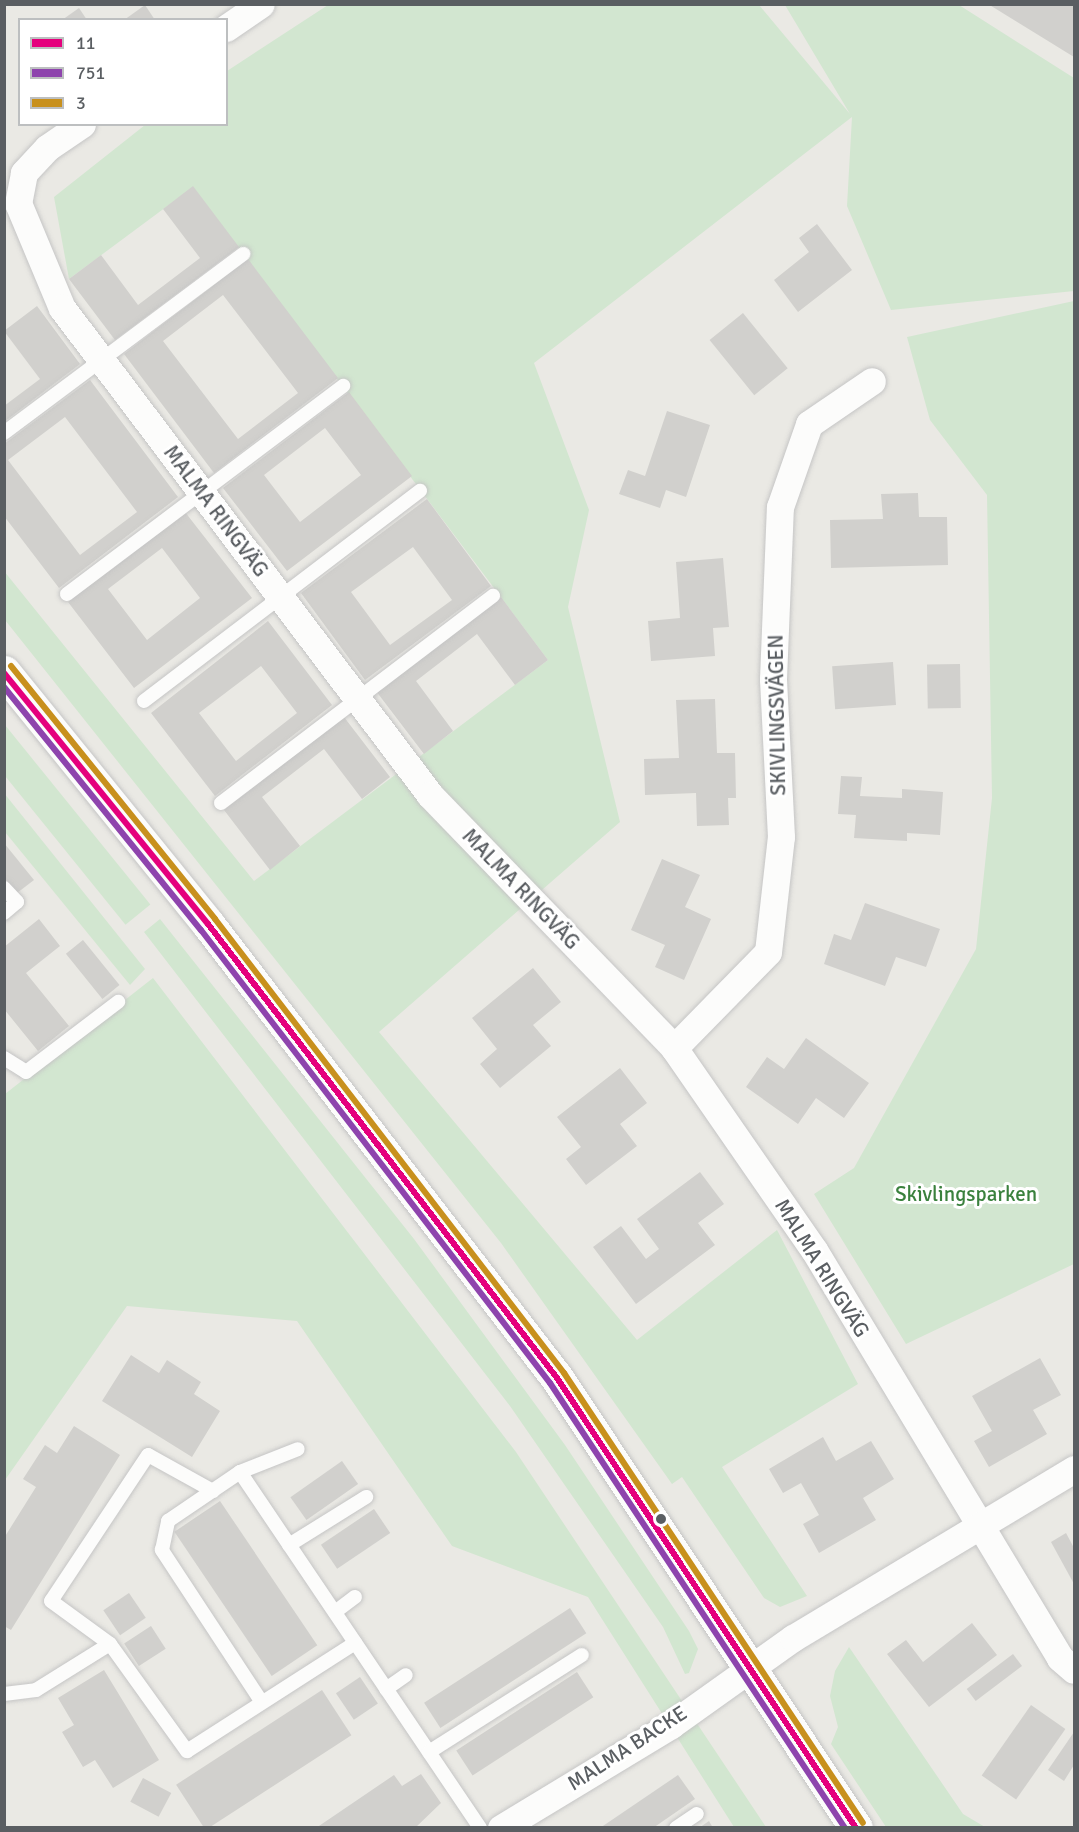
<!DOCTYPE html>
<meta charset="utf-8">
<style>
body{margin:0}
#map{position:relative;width:1079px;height:1832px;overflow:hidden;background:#eae9e4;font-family:Signika,sans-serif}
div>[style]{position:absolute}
.green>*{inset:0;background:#d2e6d0;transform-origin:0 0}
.building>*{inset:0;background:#d1d0cd;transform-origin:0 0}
.roads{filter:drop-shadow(0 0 2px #c5c5c5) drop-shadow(0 0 2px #c5c5c5)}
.service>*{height:14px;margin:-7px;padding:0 7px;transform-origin:7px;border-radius:7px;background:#fcfcfb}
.minor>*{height:27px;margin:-13.5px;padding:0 13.5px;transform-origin:13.5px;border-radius:13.5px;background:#fcfcfb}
.secondary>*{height:33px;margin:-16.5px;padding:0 16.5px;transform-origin:16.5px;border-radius:16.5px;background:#fcfcfb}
.bus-1>*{height:6px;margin:-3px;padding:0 3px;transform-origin:3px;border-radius:3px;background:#e5007d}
.bus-2>*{height:6px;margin:-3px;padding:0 3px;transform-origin:3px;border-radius:3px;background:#8e44ad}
.bus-3>*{height:6px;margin:-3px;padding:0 3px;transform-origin:3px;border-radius:3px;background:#c8901d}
.dots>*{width:16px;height:16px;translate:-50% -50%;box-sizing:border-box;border:3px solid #fff;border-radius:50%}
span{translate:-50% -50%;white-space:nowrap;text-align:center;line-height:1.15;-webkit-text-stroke:6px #fff;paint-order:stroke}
.street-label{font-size:21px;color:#5a5e62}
.park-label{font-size:21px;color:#3a813d}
.frame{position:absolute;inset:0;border:6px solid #5a5e62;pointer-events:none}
.legend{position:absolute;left:18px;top:18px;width:210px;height:108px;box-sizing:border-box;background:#fff;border:2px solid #bdbfc0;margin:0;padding:8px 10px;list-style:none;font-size:18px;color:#5a5e62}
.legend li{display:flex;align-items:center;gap:12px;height:30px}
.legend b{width:30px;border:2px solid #bdbfc0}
</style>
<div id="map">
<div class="green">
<i style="clip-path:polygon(328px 5px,759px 5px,850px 114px,785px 5px,959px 5px,1074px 78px,1074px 291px,891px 310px,847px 206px,852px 117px,534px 363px,589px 510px,568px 607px,620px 822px,379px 1032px,637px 1340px,777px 1230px,858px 1384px,722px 1467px,807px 1596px,780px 1607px,764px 1598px,682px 1477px,672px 1484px,501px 1243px,5px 620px,4px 571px,254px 881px,548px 660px,193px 187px,69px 279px,54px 197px,145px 125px,226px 124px,227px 71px)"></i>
<i style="clip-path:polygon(1074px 301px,1074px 1264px,906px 1344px,814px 1194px,854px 1168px,976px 949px,992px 798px,987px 495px,930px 420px,907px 337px)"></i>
<i style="left:5px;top:725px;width:231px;height:32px;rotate:51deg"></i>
<i style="clip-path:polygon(4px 793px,145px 969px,130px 985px,5px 832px)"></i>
<i style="clip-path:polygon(160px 919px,414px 1239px,565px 1445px,689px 1631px,698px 1649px,689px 1673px,685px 1674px,663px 1627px,510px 1406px,144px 932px)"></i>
<i style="clip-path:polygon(153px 978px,516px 1452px,766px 1827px,734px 1827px,588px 1597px,452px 1546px,297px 1321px,127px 1306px,5px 1480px,5px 1094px)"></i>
<i style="clip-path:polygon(849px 1647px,963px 1814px,985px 1827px,886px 1827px,831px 1744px,838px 1727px,830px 1696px,835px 1671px)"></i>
</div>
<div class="building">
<i style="clip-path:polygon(988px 4px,1074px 4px,1074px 57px)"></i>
<i style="clip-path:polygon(145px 5px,155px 20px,124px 20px)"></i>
<i style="clip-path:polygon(79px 8px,87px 20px,62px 20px)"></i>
<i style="clip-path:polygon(193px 186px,239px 247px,115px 340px,69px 279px,101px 255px,138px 305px,200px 258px,163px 209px)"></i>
<i style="clip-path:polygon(817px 224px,852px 270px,798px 312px,774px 280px,809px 252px,799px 238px)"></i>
<i style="clip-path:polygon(evenodd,248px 259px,338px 378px,214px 473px,124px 354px,248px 259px,223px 295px,298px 393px,238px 439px,163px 341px,223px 295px)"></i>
<i style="clip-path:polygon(37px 306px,80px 364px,4px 422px,4px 406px,40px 379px,4px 331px)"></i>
<i style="left:743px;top:313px;width:71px;height:43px;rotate:51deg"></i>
<i style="clip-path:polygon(evenodd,90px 380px,178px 497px,59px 588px,4px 516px,4px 444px,90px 380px,65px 417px,137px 512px,80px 555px,8px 460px,65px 417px)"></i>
<i style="clip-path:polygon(evenodd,349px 392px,412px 476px,287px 571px,223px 488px,349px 392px,325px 428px,361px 475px,300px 522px,264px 475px,325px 428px)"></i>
<i style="clip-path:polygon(667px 411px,710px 425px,686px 497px,666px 490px,660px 508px,619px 494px,628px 470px,645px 476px)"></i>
<i style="clip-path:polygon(918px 493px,919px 517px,947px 517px,948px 565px,831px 568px,830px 520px,883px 519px,881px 494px)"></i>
<i style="clip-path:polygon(evenodd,427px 499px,491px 586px,365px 680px,301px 593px,427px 499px,413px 547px,452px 600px,390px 645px,351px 592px,413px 547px)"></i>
<i style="clip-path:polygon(evenodd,185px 512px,252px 598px,134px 688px,68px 602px,185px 512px,162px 548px,200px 598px,147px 640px,108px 589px,162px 548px)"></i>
<i style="clip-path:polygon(723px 558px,729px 627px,713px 628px,715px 656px,651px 661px,648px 621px,680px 618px,676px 562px)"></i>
<i style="clip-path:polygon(501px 597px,548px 660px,515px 685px,477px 634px,416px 681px,453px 731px,424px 754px,376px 691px)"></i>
<i style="clip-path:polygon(evenodd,268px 621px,332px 705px,215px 796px,151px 713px,268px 621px,261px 666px,297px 713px,236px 761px,199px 713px,261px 666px)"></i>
<i style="left:893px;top:662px;width:43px;height:61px;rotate:86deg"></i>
<i style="left:960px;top:664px;width:44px;height:33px;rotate:89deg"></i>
<i style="clip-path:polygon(715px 699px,717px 753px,735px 753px,736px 798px,728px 798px,729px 825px,697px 826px,696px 793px,645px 795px,644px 759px,679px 758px,676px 700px)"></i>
<i style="clip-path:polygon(344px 717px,390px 777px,362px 799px,324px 749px,262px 797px,300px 846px,270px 870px,224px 810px)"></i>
<i style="clip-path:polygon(841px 776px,862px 777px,860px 796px,902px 798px,902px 789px,943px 792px,940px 835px,907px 833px,907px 841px,854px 838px,856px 815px,838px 814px)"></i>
<i style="clip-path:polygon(4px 843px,34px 880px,17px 893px,4px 877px)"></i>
<i style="clip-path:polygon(662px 859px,700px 875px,685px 907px,711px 919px,684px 980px,655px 967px,665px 945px,631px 930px)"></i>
<i style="clip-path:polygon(865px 903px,940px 929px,926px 967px,896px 957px,885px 986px,824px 964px,834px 934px,851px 940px)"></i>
<i style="clip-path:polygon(39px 919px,60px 946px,26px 973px,69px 1026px,38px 1051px,4px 1009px,4px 947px)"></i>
<i style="left:83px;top:940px;width:58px;height:22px;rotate:51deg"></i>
<i style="clip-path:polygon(533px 968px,561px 1002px,533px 1025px,551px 1046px,500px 1088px,480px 1064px,497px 1049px,472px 1018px)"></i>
<i style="clip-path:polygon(806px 1038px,869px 1083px,844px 1118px,816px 1098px,798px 1124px,746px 1087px,767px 1057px,784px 1069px)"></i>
<i style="clip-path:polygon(620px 1068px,647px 1103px,620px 1124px,637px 1146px,586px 1185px,566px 1159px,581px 1147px,557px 1117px)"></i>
<i style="clip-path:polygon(700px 1172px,724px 1204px,698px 1223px,715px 1245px,636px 1304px,593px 1247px,621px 1226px,646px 1259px,659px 1249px,637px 1219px)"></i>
<i style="clip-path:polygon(131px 1355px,159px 1373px,167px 1360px,201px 1382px,194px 1394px,220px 1411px,192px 1457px,102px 1401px)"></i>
<i style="clip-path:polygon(1040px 1358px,1061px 1395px,1033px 1410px,1047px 1434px,989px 1467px,974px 1441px,992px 1431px,972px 1396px)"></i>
<i style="clip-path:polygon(74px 1426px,120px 1455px,11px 1630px,4px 1626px,4px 1538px,36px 1487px,23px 1479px,45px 1445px,57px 1453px)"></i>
<i style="clip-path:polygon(823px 1437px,836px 1461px,871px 1441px,894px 1479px,863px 1498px,876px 1520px,819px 1553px,803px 1524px,819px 1515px,801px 1483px,783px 1493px,769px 1469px)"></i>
<i style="left:342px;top:1461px;width:28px;height:63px;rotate:55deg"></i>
<i style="left:220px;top:1501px;width:174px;height:55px;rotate:56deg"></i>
<i style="left:374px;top:1509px;width:29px;height:64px;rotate:56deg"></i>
<i style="clip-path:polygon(1066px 1533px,1074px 1548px,1074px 1584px,1051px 1542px)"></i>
<i style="left:129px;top:1593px;width:30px;height:31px;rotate:56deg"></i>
<i style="left:570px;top:1608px;width:30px;height:174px;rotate:57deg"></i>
<i style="clip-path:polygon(972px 1623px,997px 1655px,929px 1707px,887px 1654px,906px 1640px,923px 1662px)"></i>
<i style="left:151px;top:1626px;width:27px;height:32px;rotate:57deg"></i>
<i style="left:1013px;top:1654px;width:15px;height:58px;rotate:53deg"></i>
<i style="clip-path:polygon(104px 1670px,159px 1760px,113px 1788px,95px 1760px,83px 1767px,62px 1732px,74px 1725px,58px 1698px)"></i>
<i style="left:577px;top:1672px;width:30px;height:144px;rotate:57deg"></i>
<i style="left:360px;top:1677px;width:32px;height:29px;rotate:56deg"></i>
<i style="left:322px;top:1690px;width:54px;height:174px;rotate:57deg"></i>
<i style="left:1031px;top:1705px;width:42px;height:86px;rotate:35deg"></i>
<i style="clip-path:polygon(1074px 1732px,1074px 1765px,1064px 1781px,1048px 1770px)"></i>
<i style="clip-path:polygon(421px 1774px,441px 1803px,415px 1828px,316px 1828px,394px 1775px,402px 1786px)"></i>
<i style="clip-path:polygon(678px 1775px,695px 1799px,653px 1828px,600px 1828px)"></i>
<i style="left:143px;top:1778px;width:32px;height:27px;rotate:28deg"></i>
<i style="clip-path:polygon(709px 1821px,713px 1828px,699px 1828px)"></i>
</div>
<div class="roads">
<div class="service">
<i style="left:4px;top:433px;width:299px;rotate:-36.8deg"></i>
<i style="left:67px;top:594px;width:346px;rotate:-37deg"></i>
<i style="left:144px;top:701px;width:347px;rotate:-37.3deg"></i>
<i style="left:221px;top:803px;width:342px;rotate:-37.3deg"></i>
<i style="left:4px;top:888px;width:19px;rotate:47deg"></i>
<i style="left:17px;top:902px;width:17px;rotate:140deg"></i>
<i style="left:4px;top:1058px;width:26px;rotate:32deg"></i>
<i style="left:26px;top:1072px;width:116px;rotate:-37.3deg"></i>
<i style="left:240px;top:1472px;width:62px;rotate:-21.6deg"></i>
<i style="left:213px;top:1491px;width:74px;rotate:-151deg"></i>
<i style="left:148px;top:1455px;width:175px;rotate:123.6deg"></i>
<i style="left:51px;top:1601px;width:73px;rotate:36.1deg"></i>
<i style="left:110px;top:1644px;width:132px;rotate:54.3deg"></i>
<i style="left:187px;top:1751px;width:200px;rotate:-32.7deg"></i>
<i style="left:289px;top:1545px;width:91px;rotate:-31.9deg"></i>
<i style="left:335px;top:1612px;width:25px;rotate:-37deg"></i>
<i style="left:386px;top:1689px;width:24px;rotate:-35deg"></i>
<i style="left:4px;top:1694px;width:32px;rotate:-7deg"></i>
<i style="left:36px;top:1690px;width:87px;rotate:-31.9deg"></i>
<i style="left:261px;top:1701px;width:181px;rotate:-123.3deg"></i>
<i style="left:162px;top:1550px;width:30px;rotate:-78deg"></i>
<i style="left:168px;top:1521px;width:87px;rotate:-34.2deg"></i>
<i style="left:240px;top:1472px;width:429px;rotate:56deg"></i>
<i style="left:429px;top:1752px;width:181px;rotate:-32.4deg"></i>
<i style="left:676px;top:1828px;width:25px;rotate:-34deg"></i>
</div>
<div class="minor">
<i style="left:226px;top:28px;width:42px;rotate:-34.4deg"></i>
<i style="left:82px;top:124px;width:42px;rotate:145.6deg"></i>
<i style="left:47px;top:148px;width:34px;rotate:133deg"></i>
<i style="left:24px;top:173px;width:31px;rotate:101deg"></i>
<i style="left:18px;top:203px;width:114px;rotate:67.3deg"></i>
<i style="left:62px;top:308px;width:610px;rotate:52.92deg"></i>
<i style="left:430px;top:795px;width:351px;rotate:46deg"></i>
<i style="left:674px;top:1048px;width:246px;rotate:55.3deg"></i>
<i style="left:814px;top:1250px;width:476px;rotate:58.9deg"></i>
<i style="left:1060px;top:1658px;width:18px;rotate:41deg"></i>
<i style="left:674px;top:1048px;width:134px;rotate:-45.6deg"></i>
<i style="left:768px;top:952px;width:116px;rotate:-83.6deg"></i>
<i style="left:781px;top:837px;width:158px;rotate:-92.9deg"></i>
<i style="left:773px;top:679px;width:172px;rotate:-87.7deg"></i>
<i style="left:780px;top:507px;width:88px;rotate:-70.7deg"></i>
<i style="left:809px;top:424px;width:76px;rotate:-34.3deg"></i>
<i style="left:501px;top:1828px;width:199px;rotate:-31.2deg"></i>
<i style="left:671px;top:1725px;width:150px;rotate:-35.5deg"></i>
<i style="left:793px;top:1638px;width:328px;rotate:-31deg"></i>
</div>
<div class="secondary">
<i style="left:4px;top:672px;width:324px;rotate:51deg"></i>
<i style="left:208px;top:924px;width:573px;rotate:52.45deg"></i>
<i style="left:557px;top:1378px;width:540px;rotate:56.4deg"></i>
</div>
</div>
<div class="bus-1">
<i style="left:4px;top:673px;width:323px;rotate:50.9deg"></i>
<i style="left:208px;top:924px;width:573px;rotate:52.45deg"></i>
<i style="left:557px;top:1378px;width:540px;rotate:56.4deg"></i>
</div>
<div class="bus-2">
<i style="left:4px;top:687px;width:313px;rotate:51deg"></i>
<i style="left:201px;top:930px;width:572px;rotate:52.39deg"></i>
<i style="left:550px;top:1383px;width:534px;rotate:56.46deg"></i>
</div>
<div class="bus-3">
<i style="left:11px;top:666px;width:325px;rotate:51.1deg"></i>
<i style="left:215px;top:919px;width:573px;rotate:52.45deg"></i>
<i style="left:564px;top:1373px;width:540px;rotate:56.4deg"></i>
</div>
<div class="dots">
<i style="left:661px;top:1519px;background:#5a5e62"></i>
</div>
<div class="street-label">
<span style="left:216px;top:511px;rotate:53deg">MALMA RINGVÄG</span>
<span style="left:777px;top:715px;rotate:-91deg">SKIVLINGSVÄGEN</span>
<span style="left:521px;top:889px;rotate:46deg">MALMA RINGVÄG</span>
<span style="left:822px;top:1268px;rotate:58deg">MALMA RINGVÄG</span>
<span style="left:627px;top:1748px;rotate:-33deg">MALMA BACKE</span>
</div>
<div class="park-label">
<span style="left:966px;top:1194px">Skivlingsparken</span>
</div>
<div class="frame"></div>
<ul class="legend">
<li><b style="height:8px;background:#e5007d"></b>11</li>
<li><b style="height:8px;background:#8e44ad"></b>751</li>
<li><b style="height:8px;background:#c8901d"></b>3</li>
</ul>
</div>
